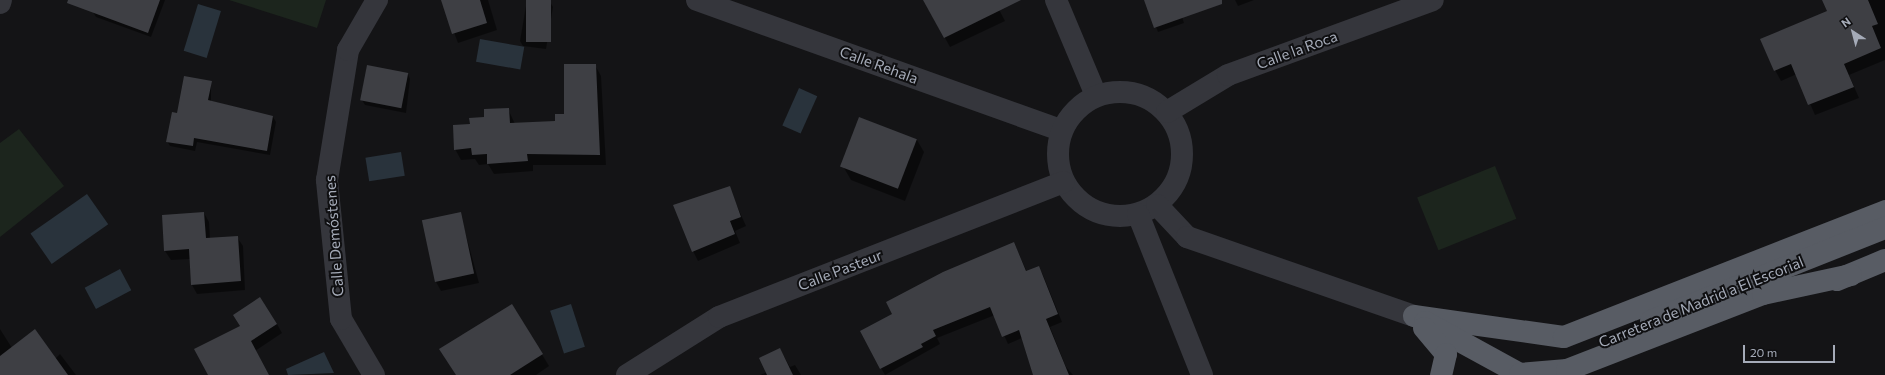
<!DOCTYPE html>
<meta charset="utf-8">
<style>
body{margin:0}
#map{position:relative;width:1885px;height:375px;overflow:hidden;background:#141416;font-family:Commissioner,sans-serif}
div>[style]{position:absolute}
.green>*{inset:0;background:#1c251d;transform-origin:0 0}
.water>*{inset:0;background:#29333c;transform-origin:0 0}
.shadow>*{inset:0;background:#0007}
.building>*{inset:0;background:#3e3f44;transform-origin:0 0}
.minor>*{height:22px;margin:-11px;padding:0 11px;transform-origin:11px;border-radius:11px;background:#35363c}
.minor>.ring{margin:-11px;padding:0;box-sizing:content-box;background:none;border:22px solid #35363c;border-radius:50%}
.trunk>*{height:22px;margin:-11px;padding:0 11px;transform-origin:11px;border-radius:11px;background:#585c64}
span{translate:-50% -50%;white-space:nowrap;text-align:center;line-height:1.15;-webkit-text-stroke:4px #0f0f11;paint-order:stroke}
.street-label{font-size:15px;color:#a5abb8}
.north{position:absolute;left:1833px;top:12px;width:40px;height:40px;-webkit-text-stroke:3px #0f0f11;paint-order:stroke;rotate:324deg;font-size:11px;font-weight:700;line-height:16px;text-align:center;color:#a5abb8}
.north::after{content:'';display:block;margin:auto;width:14px;height:18px;background:#a5abb8;clip-path:polygon(50% 0,100% 100%,50% 72%,0 100%)}
.scale{position:absolute;left:1743px;top:345px;width:92px;height:18px;box-sizing:border-box;border:2px solid #a5abb8;border-top:0;padding-left:5px;font-size:12px;line-height:14px;white-space:nowrap;color:#a5abb8;-webkit-text-stroke:3px #0f0f11;paint-order:stroke}
</style>
<div id="map">
<div class="green">
<i style="clip-path:polygon(229px 0,326px 0,317px 28px)"></i>
<i style="clip-path:polygon(19px 129px,64px 186px,0 237px,0 143px)"></i>
<i style="left:1495px;top:166px;width:57px;height:84px;rotate:68deg"></i>
</div>
<div class="water">
<i style="left:198px;top:4px;width:24px;height:49px;rotate:17deg"></i>
<i style="left:480px;top:39px;width:45px;height:23px;rotate:10deg"></i>
<i style="left:799px;top:88px;width:20px;height:41px;rotate:24deg"></i>
<i style="left:401px;top:152px;width:24px;height:36px;rotate:81deg"></i>
<i style="left:87px;top:194px;width:37px;height:69px;rotate:55deg"></i>
<i style="left:120px;top:269px;width:24px;height:40px;rotate:62deg"></i>
<i style="left:571px;top:304px;width:45px;height:22px;rotate:72deg"></i>
<i style="clip-path:polygon(324px 352px,334px 373px,288px 375px,286px 369px)"></i>
</div>
<div class="shadow">
<i style="clip-path:polygon(97px 0,165px 0,151px 37px,96px 17px,93px 12px)"></i>
<i style="clip-path:polygon(442px 0,488px 0,497px 30px,458px 43px)"></i>
<i style="clip-path:polygon(527px 0,550px 2px,553px 7px,546px 49px,523px 46px,520px 41px)"></i>
<i style="clip-path:polygon(924px 0,994px 0,1005px 21px,950px 47px)"></i>
<i style="clip-path:polygon(1145px 0,1211px 0,1180px 11px,1184px 23px,1158px 32px)"></i>
<i style="clip-path:polygon(1235px 0,1254px 0,1238px 6px)"></i>
<i style="clip-path:polygon(1823px 0,1885px 0,1885px 60px,1849px 75px,1859px 98px,1815px 115px,1797px 74px,1781px 81px,1775px 70px,1828px 11px)"></i>
<i style="clip-path:polygon(595px 65px,601px 76px,606px 165px,533px 165px,533px 171px,494px 174px,488px 164px,479px 165px,475px 159px,461px 160px,455px 149px,471px 125px,485px 118px,508px 109px,515px 124px,556px 122px,565px 115px)"></i>
<i style="clip-path:polygon(408px 74px,410px 79px,406px 113px,365px 105px,362px 100px)"></i>
<i style="clip-path:polygon(211px 82px,211px 101px,273px 117px,276px 122px,270px 155px,197px 142px,195px 151px,170px 146px,167px 141px,178px 114px)"></i>
<i style="clip-path:polygon(860px 118px,917px 140px,924px 152px,905px 201px,851px 180px,844px 168px)"></i>
<i style="clip-path:polygon(729px 188px,746px 226px,735px 231px,740px 243px,698px 261px,693px 251px)"></i>
<i style="clip-path:polygon(204px 213px,209px 222px,210px 239px,237px 237px,243px 246px,245px 290px,197px 294px,192px 285px,190px 259px,171px 260px,165px 251px)"></i>
<i style="clip-path:polygon(460px 213px,479px 283px,441px 291px,436px 282px)"></i>
<i style="clip-path:polygon(1014px 243px,1027px 272px,1038px 267px,1043px 275px,1062px 322px,1050px 327px,1066px 367px,1073px 375px,1034px 375px,1022px 338px,1008px 344px,995px 315px,937px 338px,940px 344px,885px 375px,881px 368px,893px 314px)"></i>
<i style="clip-path:polygon(512px 305px,549px 366px,536px 375px,456px 375px)"></i>
<i style="clip-path:polygon(277px 324px,282px 333px,255px 351px,268px 375px,209px 375px,241px 326px)"></i>
<i style="clip-path:polygon(0 329px,12px 348px,55px 359px,60px 354px,76px 375px,0 375px)"></i>
<i style="clip-path:polygon(780px 349px,790px 367px,795px 365px,801px 375px,760px 375px,767px 372px)"></i>
</div>
<div class="building">
<i style="clip-path:polygon(68px 0,160px 0,148px 33px,67px 3px)"></i>
<i style="clip-path:polygon(441px 0,480px 0,487px 23px,452px 34px)"></i>
<i style="left:526px;top:0;width:25px;height:42px"></i>
<i style="clip-path:polygon(923px 0,1021px 0,944px 38px)"></i>
<i style="clip-path:polygon(1144px 0,1222px 0,1222px 4px,1154px 28px)"></i>
<i style="clip-path:polygon(1822px 0,1868px 0,1878px 24px,1872px 26px,1881px 48px,1844px 64px,1854px 87px,1808px 105px,1791px 64px,1774px 71px,1760px 39px,1827px 11px)"></i>
<i style="clip-path:polygon(564px 64px,596px 64px,600px 155px,527px 154px,528px 161px,487px 164px,487px 154px,472px 155px,471px 148px,454px 150px,453px 125px,470px 124px,469px 118px,484px 117px,484px 109px,509px 108px,510px 123px,555px 121px,555px 114px,564px 114px)"></i>
<i style="left:367px;top:65px;width:42px;height:36px;rotate:11deg"></i>
<i style="clip-path:polygon(184px 76px,212px 81px,208px 100px,273px 116px,267px 151px,194px 138px,193px 146px,166px 142px,172px 112px,177px 113px)"></i>
<i style="left:859px;top:117px;width:62px;height:53px;rotate:21deg"></i>
<i style="clip-path:polygon(730px 186px,741px 217px,730px 221px,735px 234px,692px 252px,673px 205px)"></i>
<i style="clip-path:polygon(204px 212px,206px 238px,238px 236px,241px 281px,191px 285px,189px 249px,164px 251px,162px 215px)"></i>
<i style="left:461px;top:212px;width:63px;height:40px;rotate:78deg"></i>
<i style="clip-path:polygon(1014px 242px,1026px 271px,1039px 266px,1058px 314px,1046px 319px,1069px 375px,1033px 375px,1019px 330px,1002px 337px,990px 307px,933px 330px,936px 336px,921px 344px,923px 347px,880px 369px,860px 331px,892px 314px,886px 302px,943px 272px)"></i>
<i style="clip-path:polygon(260px 297px,277px 324px,251px 341px,269px 375px,208px 375px,194px 349px,240px 326px,233px 315px)"></i>
<i style="clip-path:polygon(512px 304px,543px 354px,510px 375px,456px 375px,439px 349px)"></i>
<i style="clip-path:polygon(35px 329px,68px 375px,0 375px,0 356px)"></i>
<i style="clip-path:polygon(780px 348px,793px 375px,767px 375px,759px 358px)"></i>
</div>
<div class="minor">
<i style="left:697px;top:0;width:387px;rotate:19.7deg"></i>
<i style="left:1056px;top:0;width:103px;rotate:67.2deg"></i>
<i style="left:0;top:3px;width:3px;rotate:-72deg"></i>
<i class="ring" style="left:1058px;top:92px;width:102px;height:102px"></i>
<i style="left:1167px;top:112px;width:71px;rotate:-31.2deg"></i>
<i style="left:1228px;top:75px;width:218px;rotate:-20.1deg"></i>
<i style="left:1157px;top:205px;width:44px;rotate:46.8deg"></i>
<i style="left:1187px;top:237px;width:240px;rotate:19.2deg"></i>
<i style="left:1138px;top:214px;width:173px;rotate:68.3deg"></i>
<i style="left:374px;top:375px;width:65px;rotate:-120.5deg"></i>
<i style="left:341px;top:319px;width:140px;rotate:-95.8deg"></i>
<i style="left:327px;top:180px;width:132px;rotate:-80.8deg"></i>
<i style="left:348px;top:50px;width:58px;rotate:-59.9deg"></i>
<i style="left:627px;top:375px;width:109px;rotate:-32.2deg"></i>
<i style="left:719px;top:317px;width:370px;rotate:-21.4deg"></i>
</div>
<div class="trunk">
<i style="left:1837px;top:280px;width:52px;rotate:-22.6deg"></i>
<i style="left:1414px;top:316px;width:151px;rotate:8deg"></i>
<i style="left:1564px;top:337px;width:345px;rotate:-21.4deg"></i>
<i style="left:1651px;top:321px;width:252px;rotate:-21.7deg"></i>
<i style="left:1425px;top:322px;width:108px;rotate:28.7deg"></i>
<i style="left:1520px;top:374px;width:47px;rotate:-4.9deg"></i>
<i style="left:1567px;top:370px;width:210px;rotate:-21.2deg"></i>
<i style="left:1763px;top:294px;width:90px;rotate:-12.2deg"></i>
<i style="left:1424px;top:328px;width:34px;rotate:50deg"></i>
<i style="left:1446px;top:354px;width:22px;rotate:103deg"></i>
</div>
<div class="street-label">
<span style="left:1297px;top:50px;rotate:-20deg">Calle la Roca</span>
<span style="left:879px;top:65px;rotate:20deg">Calle Rehala</span>
<span style="left:334px;top:236px;rotate:-94deg">Calle Demóstenes</span>
<span style="left:840px;top:270px;rotate:-21deg">Calle Pasteur</span>
<span style="left:1701px;top:302px;rotate:-22deg">Carretera de Madrid a El Escorial</span>
</div>
<div class="north">N</div>
<div class="scale">20 m</div>
</div>
